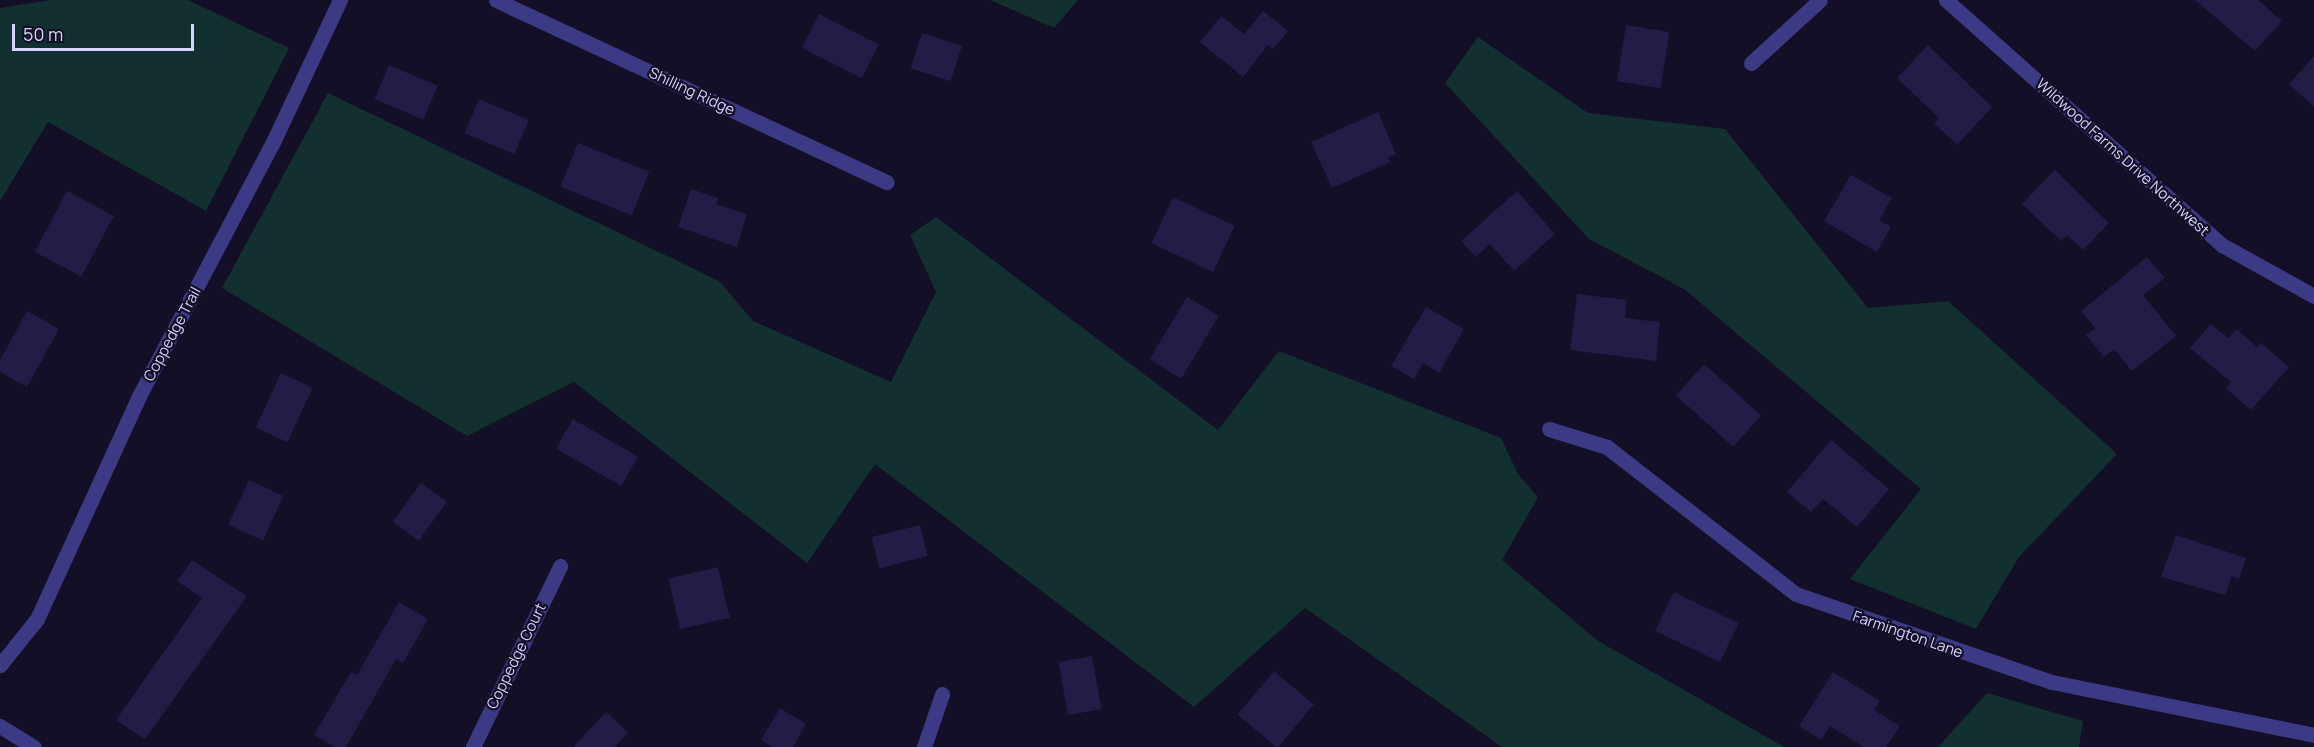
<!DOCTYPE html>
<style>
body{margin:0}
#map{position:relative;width:2314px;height:747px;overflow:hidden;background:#130f26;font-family:Manrope,sans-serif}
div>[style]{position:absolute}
.green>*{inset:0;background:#12302f}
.building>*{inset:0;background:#241b47;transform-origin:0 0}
.minor>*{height:15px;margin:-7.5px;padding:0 7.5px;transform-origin:7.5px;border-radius:7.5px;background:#3d3a85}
.tertiary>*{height:15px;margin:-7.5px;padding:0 7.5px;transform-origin:7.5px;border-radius:7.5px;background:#3d3a85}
span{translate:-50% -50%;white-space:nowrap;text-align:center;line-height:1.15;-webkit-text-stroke:4.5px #130f26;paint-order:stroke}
.street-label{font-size:15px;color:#d9d4ff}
.scale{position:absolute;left:12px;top:24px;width:182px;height:27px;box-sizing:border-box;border:3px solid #d9d4ff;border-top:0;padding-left:8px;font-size:18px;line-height:21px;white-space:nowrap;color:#d9d4ff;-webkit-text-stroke:4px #130f26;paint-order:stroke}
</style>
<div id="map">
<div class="green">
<i style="clip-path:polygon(51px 0,188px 0,289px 48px,206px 211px,48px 122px,0 201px,0 8px)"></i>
<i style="clip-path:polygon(990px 0,1078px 0,1054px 28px)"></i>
<i style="clip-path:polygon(1478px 37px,1588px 113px,1725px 129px,1868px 308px,1948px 301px,2117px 454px,2019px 557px,1976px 629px,1850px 579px,1921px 489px,1684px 289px,1589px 239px,1445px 83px)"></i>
<i style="clip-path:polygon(328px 93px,719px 281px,753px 321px,891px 382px,936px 292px,910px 235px,936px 217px,1218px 430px,1279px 351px,1501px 438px,1518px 474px,1538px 497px,1502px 560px,1598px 641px,1784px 747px,1502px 747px,1305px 608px,1194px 707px,875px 464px,807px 563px,574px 382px,467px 436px,222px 288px)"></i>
<i style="clip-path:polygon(1987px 693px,2083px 721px,2079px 747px,1938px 747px)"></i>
</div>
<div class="building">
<i style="clip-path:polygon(2195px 0,2258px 0,2282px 21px,2255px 51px)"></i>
<i style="clip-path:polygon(1263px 11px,1288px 31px,1273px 49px,1268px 45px,1243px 77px,1200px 42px,1221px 16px,1244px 34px)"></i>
<i style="left:819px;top:14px;width:67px;height:38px;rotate:27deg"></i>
<i style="left:1626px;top:25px;width:44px;height:57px;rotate:9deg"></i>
<i style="left:922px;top:33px;width:42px;height:37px;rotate:18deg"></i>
<i style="clip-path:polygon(1928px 45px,1992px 107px,1957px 145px,1934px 123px,1939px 118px,1897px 78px)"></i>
<i style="clip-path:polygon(2314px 56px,2314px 107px,2289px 84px)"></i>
<i style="left:389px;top:65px;width:53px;height:37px;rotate:23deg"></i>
<i style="left:479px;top:99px;width:54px;height:37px;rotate:23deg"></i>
<i style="clip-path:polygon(1378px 112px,1396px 154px,1388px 158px,1390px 162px,1332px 188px,1311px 142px)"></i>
<i style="left:578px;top:143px;width:77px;height:47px;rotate:22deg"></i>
<i style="clip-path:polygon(2055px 170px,2109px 223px,2083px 250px,2067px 235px,2061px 241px,2022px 204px)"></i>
<i style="clip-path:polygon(1851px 175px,1892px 198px,1879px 220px,1891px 227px,1877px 252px,1824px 221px)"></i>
<i style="clip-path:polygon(691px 189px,718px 198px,716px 204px,747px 214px,737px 247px,678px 227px)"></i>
<i style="left:67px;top:191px;width:53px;height:69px;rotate:28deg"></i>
<i style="clip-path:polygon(1517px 191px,1555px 234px,1514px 271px,1490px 244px,1476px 257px,1461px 241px)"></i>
<i style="left:1173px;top:197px;width:68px;height:51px;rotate:25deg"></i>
<i style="clip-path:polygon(2147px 257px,2165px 278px,2143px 295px,2176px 336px,2132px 371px,2114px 349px,2104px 357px,2086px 335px,2095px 328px,2081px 311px)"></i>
<i style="clip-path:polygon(1577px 294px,1627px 300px,1625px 318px,1660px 322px,1656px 361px,1570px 350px)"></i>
<i style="left:1187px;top:297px;width:37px;height:73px;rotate:31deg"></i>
<i style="clip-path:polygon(1426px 307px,1464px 329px,1439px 373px,1423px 363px,1414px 379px,1391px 366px)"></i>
<i style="clip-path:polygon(27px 311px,59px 329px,27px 387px,0 372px,0 360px)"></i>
<i style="clip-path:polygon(2211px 324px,2228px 338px,2237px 329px,2257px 347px,2261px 343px,2289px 367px,2251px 410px,2226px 388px,2231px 382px,2190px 348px)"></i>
<i style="left:1704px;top:364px;width:77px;height:42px;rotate:42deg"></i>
<i style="left:281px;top:373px;width:35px;height:60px;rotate:25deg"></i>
<i style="left:573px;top:419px;width:75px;height:34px;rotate:30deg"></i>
<i style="clip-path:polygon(1831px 440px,1889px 489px,1857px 527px,1823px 499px,1811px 512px,1787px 492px)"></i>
<i style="left:249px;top:480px;width:38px;height:49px;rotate:25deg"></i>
<i style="left:421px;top:483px;width:32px;height:48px;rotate:36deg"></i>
<i style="left:920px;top:525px;width:32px;height:50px;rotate:76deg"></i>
<i style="clip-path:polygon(2176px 535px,2246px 558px,2239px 579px,2232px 576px,2225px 595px,2161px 577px)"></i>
<i style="clip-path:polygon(192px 560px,247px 596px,145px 739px,116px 720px,202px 598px,177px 581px)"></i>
<i style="left:718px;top:567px;width:52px;height:51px;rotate:77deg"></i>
<i style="left:1674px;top:592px;width:72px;height:43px;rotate:26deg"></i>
<i style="clip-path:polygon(399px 602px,428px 619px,403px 663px,396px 659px,346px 747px,335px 747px,314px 735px,351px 672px,357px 675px)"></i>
<i style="left:1092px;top:656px;width:54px;height:34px;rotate:80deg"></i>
<i style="left:1274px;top:671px;width:52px;height:57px;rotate:40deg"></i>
<i style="clip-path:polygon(1833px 672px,1880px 701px,1874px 710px,1900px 726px,1886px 747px,1864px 747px,1830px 726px,1821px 740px,1799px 726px)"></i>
<i style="clip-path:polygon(780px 708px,806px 724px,793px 747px,773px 747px,761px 740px)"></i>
<i style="clip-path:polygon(606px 712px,628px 733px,615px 747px,573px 747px)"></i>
</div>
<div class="minor">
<i style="left:496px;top:0;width:431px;rotate:25deg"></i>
<i style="left:1946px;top:0;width:369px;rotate:41.6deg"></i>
<i style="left:2222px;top:245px;width:105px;rotate:29deg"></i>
<i style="left:1751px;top:63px;width:93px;rotate:-42.4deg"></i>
<i style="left:1549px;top:429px;width:61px;rotate:17.2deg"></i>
<i style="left:1607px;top:447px;width:239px;rotate:37.9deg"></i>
<i style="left:1796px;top:594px;width:271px;rotate:19deg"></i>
<i style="left:2052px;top:682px;width:267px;rotate:11.4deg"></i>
<i style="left:0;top:665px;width:59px;rotate:-51.2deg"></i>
<i style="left:37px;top:619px;width:243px;rotate:-65.4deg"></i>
<i style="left:138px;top:398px;width:292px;rotate:-62.2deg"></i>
<i style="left:274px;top:140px;width:155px;rotate:-64.8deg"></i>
<i style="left:473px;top:747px;width:201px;rotate:-64.3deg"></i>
<i style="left:924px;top:747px;width:56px;rotate:-71.2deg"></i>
</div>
<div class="tertiary">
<i style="left:0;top:726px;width:40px;rotate:32deg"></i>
</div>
<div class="street-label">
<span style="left:692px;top:91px;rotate:25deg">Shilling Ridge</span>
<span style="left:2123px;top:157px;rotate:42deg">Wildwood Farms Drive Northwest</span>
<span style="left:172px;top:334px;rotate:-62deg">Coppedge Trail</span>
<span style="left:1908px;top:634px;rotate:19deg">Farmington Lane</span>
<span style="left:516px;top:656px;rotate:-64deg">Coppedge Court</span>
</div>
<div class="scale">50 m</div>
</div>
